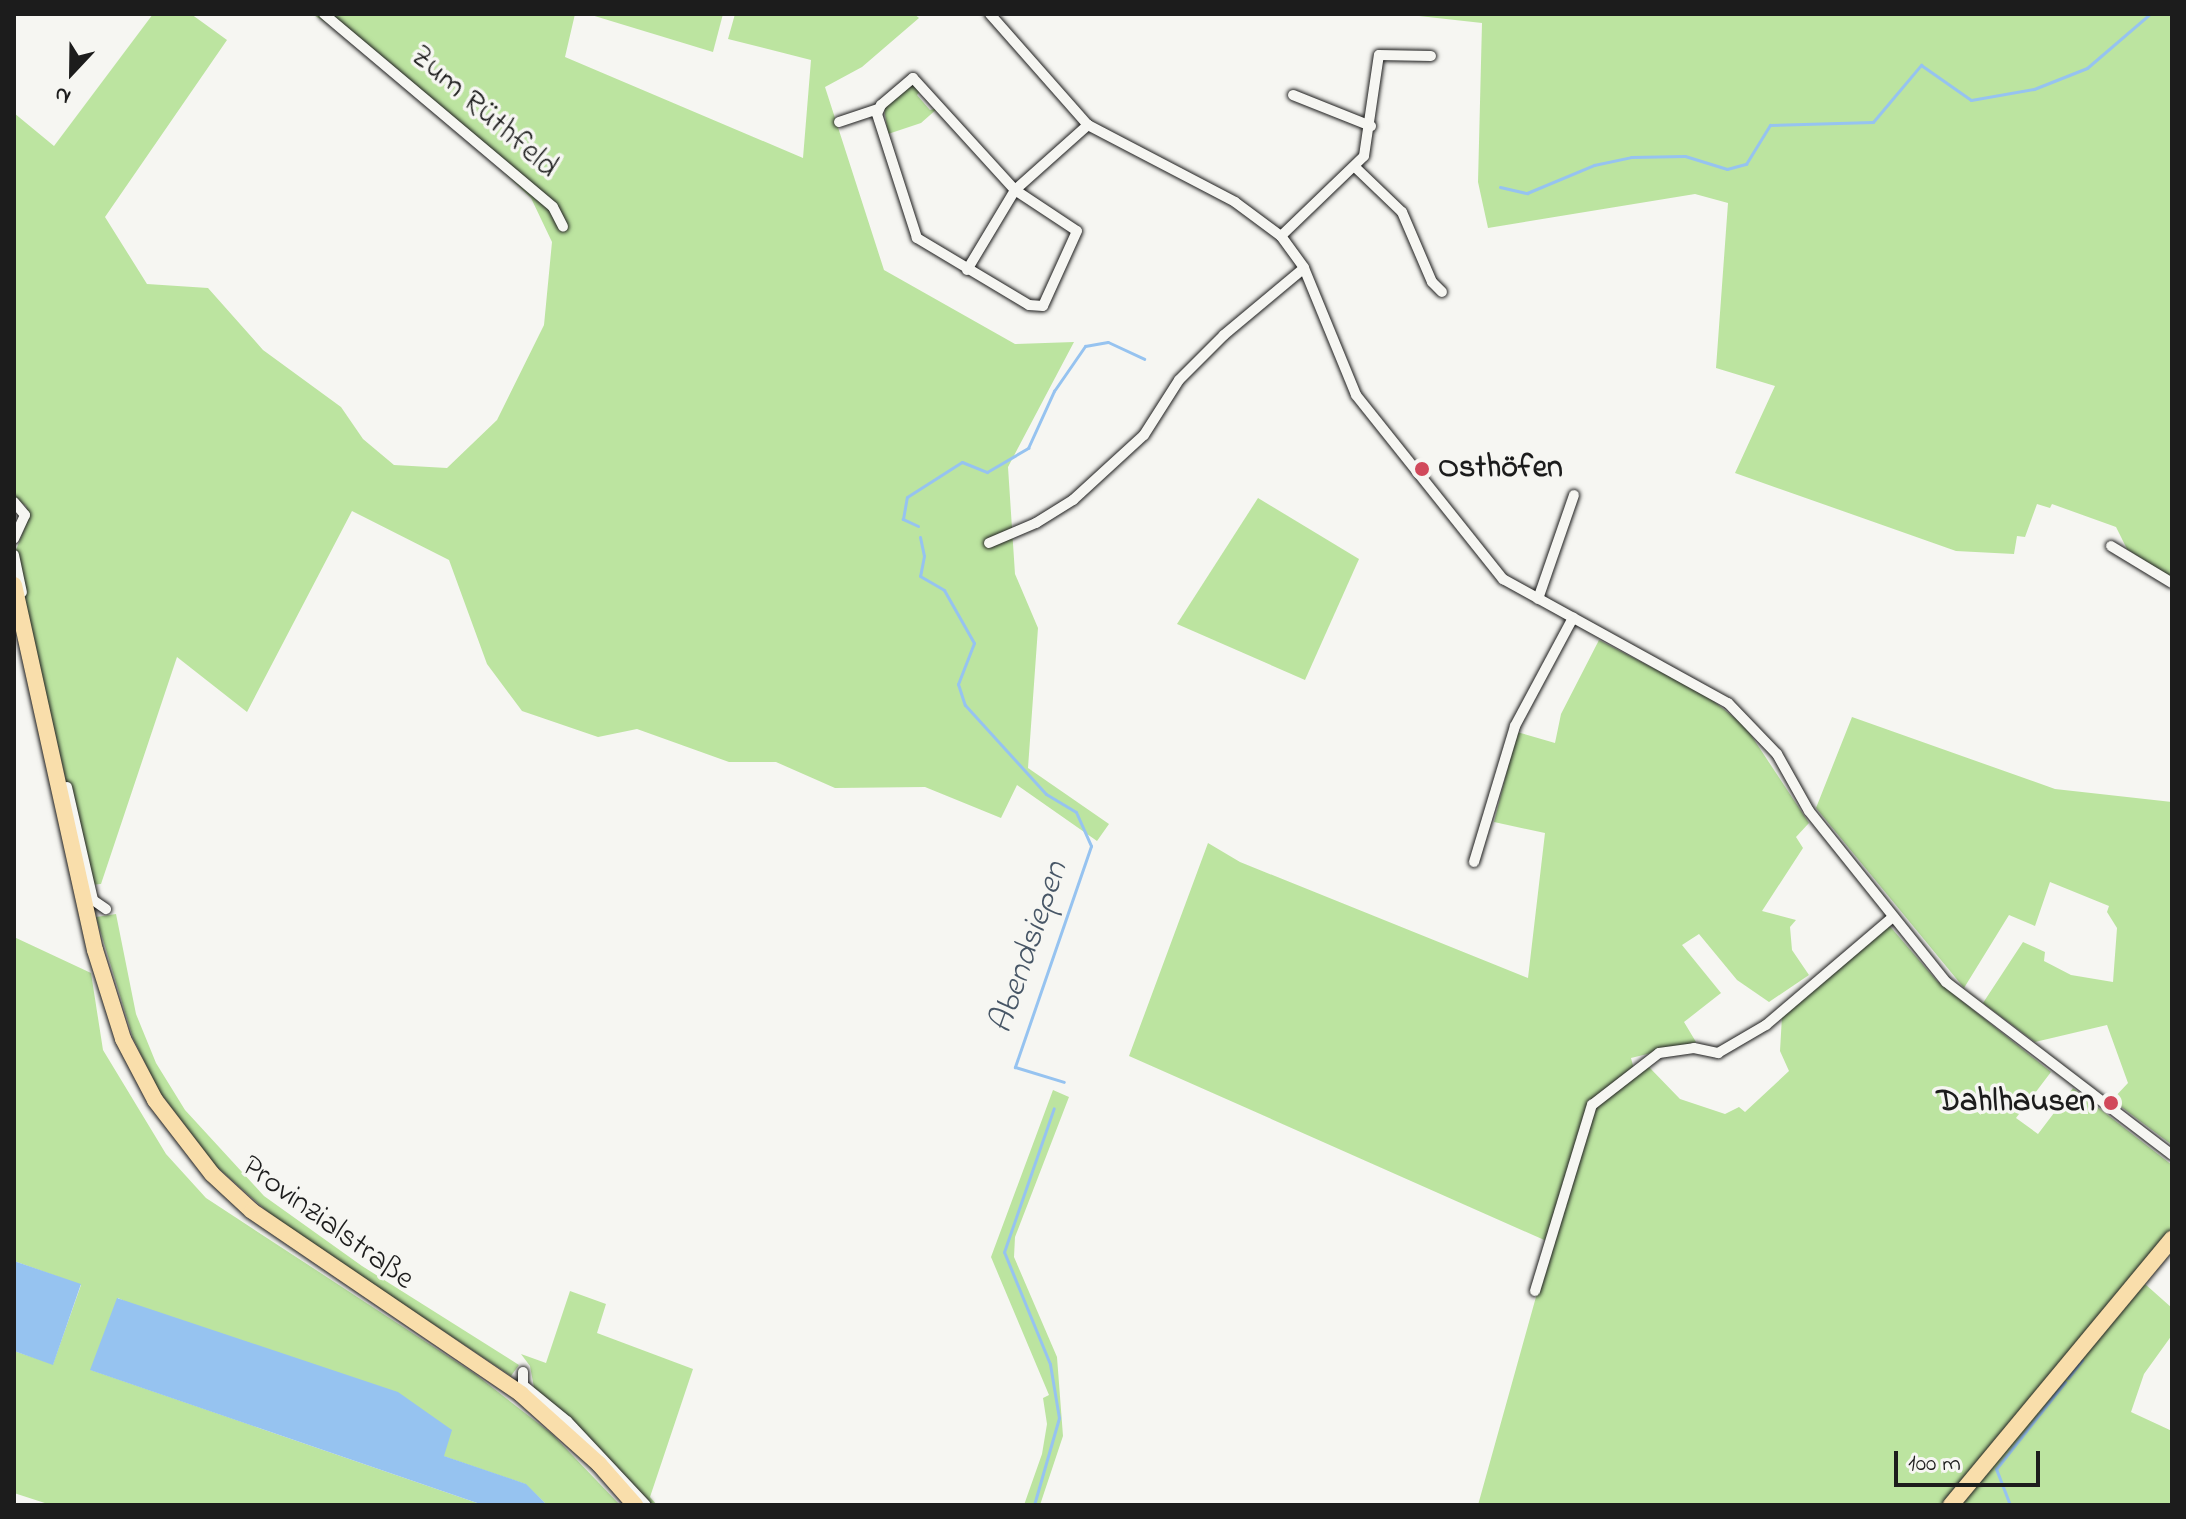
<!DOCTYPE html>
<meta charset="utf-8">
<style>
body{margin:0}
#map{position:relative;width:2186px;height:1519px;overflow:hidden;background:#f6f6f2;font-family:"Indie Flower",sans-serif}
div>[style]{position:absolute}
.green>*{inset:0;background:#bce4a0}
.water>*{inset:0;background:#96c3f0}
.stream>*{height:3px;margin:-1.5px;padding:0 1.5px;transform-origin:1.5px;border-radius:1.5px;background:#96c3f0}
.roads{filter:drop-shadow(0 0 2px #1c1c1c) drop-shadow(0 0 2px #1c1c1c)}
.street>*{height:10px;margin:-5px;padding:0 5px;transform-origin:5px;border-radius:5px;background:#f6f6f2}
.primary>*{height:16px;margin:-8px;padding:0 8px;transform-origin:8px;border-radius:8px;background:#f9deab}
.dots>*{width:22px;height:22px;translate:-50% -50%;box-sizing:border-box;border:4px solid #f6f6f2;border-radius:50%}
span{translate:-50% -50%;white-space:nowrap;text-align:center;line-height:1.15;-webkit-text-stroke:7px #f6f6f2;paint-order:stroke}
.street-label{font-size:32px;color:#1c1c1c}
.poi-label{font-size:32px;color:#1c1c1c;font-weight:700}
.left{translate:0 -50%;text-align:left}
.right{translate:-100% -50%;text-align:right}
.water-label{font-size:34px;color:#475666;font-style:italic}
.frame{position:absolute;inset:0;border:16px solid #1c1c1c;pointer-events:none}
.north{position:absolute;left:32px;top:32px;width:80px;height:80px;-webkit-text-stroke:6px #f6f6f2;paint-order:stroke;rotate:202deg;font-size:22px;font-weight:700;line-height:32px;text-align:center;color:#1c1c1c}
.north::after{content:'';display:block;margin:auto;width:28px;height:36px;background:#1c1c1c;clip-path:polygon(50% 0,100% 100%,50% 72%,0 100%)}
.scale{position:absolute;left:1894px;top:1451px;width:146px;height:36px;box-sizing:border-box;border:4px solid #1c1c1c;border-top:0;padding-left:10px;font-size:24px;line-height:28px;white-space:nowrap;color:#1c1c1c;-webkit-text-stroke:6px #f6f6f2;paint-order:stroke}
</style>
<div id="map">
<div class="green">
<i style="clip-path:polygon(153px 14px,191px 14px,227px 40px,105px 217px,147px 284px,208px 288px,263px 350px,341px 407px,363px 439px,394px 465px,447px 468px,497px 420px,544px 325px,552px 242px,531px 198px,388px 61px,312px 14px,575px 14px,565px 57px,803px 158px,811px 60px,728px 39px,735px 14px,914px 14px,919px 18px,862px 67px,825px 87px,884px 270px,1015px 344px,1074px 342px,1008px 467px,1015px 574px,1038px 628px,1028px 768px,1109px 824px,1097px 841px,1017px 785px,1001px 818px,925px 787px,835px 788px,776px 762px,729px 762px,637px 729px,598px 737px,522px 711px,487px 664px,449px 560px,352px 511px,247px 712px,177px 657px,101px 884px,90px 885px,14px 555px,29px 517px,26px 506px,14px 497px,14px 113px,54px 146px)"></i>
<i style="clip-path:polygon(588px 14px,723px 14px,713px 52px)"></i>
<i style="clip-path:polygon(1401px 14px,2172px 14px,2172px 579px,2127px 549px,2116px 527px,2052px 504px,2050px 508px,2037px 504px,2025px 537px,2017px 536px,2014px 554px,1956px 551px,1735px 473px,1775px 386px,1716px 368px,1728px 203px,1695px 194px,1488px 228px,1478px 182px,1482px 23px)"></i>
<i style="clip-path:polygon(912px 85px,922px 89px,917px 95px,930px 110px,938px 108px,921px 123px,888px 134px,884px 108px)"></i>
<i style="clip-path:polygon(1258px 498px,1359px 559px,1305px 680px,1177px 624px)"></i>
<i style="clip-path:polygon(1599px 640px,1707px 696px,1745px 726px,1809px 823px,1796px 837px,1803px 848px,1762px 911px,1796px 920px,1790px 927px,1792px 950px,1809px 975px,1769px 1002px,1737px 980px,1699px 934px,1682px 945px,1721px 993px,1684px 1022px,1696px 1042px,1631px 1058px,1636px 1077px,1648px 1066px,1680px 1099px,1725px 1114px,1739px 1107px,1745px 1112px,1789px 1071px,1780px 1051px,1782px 1016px,1888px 924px,1937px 981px,2051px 1072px,2016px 1118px,2038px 1134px,2073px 1088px,2172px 1165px,2172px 1228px,1941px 1505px,1478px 1505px,1551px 1243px,1129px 1056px,1208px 843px,1240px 862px,1528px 978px,1545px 833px,1494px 822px,1517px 732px,1555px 743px,1561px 714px)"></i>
<i style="clip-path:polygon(1852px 717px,2055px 789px,2172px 802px,2172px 1145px,2112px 1100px,2128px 1083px,2107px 1025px,2035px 1042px,1983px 1003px,2023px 942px,2045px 952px,2044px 961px,2071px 975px,2113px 982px,2117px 928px,2107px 912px,2109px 906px,2050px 882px,2035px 926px,2009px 915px,1964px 988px,1816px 808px)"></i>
<i style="clip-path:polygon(116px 914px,136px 1014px,156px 1063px,185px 1110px,264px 1196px,362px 1266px,519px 1365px,511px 1376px,277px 1220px,216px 1166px,159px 1091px,133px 1038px,96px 917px)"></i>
<i style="clip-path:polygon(14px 937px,91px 973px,103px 1050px,166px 1154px,206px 1198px,475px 1374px,552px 1434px,620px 1505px,547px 1505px,525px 1484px,443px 1456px,118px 1298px,91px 1370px,483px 1505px,51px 1505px,14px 1493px,14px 1351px,53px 1364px,81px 1285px,14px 1261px)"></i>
<i style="clip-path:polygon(1053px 1090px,1069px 1097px,1015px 1237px,1014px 1257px,1057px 1357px,1063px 1436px,1040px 1505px,1024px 1505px,1042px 1454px,1047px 1424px,1043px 1398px,1049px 1395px,991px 1257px)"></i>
<i style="clip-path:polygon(2145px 1284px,2172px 1308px,2172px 1335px,2144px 1374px,2131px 1412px,2172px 1431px,2172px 1505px,1960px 1505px)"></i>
<i style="clip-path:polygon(570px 1291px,606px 1304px,597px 1333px,693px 1369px,650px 1497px,657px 1505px,646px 1505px,535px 1393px,530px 1366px,521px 1354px,546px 1363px)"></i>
</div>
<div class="water">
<i style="clip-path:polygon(14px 1261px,81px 1284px,53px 1365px,14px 1351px)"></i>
<i style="clip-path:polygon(117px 1298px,398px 1392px,452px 1430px,444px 1456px,526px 1484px,547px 1505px,483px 1505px,90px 1370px)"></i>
</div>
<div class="stream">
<i style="left:1500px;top:187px;width:28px;rotate:13deg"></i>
<i style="left:1527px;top:193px;width:73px;rotate:-22.7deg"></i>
<i style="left:1594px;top:165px;width:38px;rotate:-12deg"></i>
<i style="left:1631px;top:157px;width:54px;rotate:-1.1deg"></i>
<i style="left:1685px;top:156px;width:44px;rotate:17.2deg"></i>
<i style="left:1727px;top:169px;width:20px;rotate:-15deg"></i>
<i style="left:1746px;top:164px;width:46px;rotate:-58.4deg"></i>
<i style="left:1770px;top:125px;width:103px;rotate:-1.7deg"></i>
<i style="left:1873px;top:122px;width:75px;rotate:-49.9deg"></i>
<i style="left:1921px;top:65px;width:61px;rotate:35deg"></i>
<i style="left:1971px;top:100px;width:64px;rotate:-9.9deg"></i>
<i style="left:2034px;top:89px;width:57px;rotate:-21.6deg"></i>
<i style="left:2087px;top:68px;width:83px;rotate:-40.6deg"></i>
<i style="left:918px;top:526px;width:17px;rotate:-155deg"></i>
<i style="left:903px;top:519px;width:22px;rotate:-80deg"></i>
<i style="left:907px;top:497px;width:65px;rotate:-32.5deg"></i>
<i style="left:962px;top:462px;width:27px;rotate:22deg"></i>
<i style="left:987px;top:472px;width:48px;rotate:-30.3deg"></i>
<i style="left:1028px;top:448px;width:63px;rotate:-65.5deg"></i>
<i style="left:1054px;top:391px;width:55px;rotate:-55.4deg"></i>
<i style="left:1085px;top:346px;width:23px;rotate:-10deg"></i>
<i style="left:1108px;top:342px;width:40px;rotate:25deg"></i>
<i style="left:920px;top:537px;width:19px;rotate:78deg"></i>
<i style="left:924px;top:556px;width:20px;rotate:101deg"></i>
<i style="left:920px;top:576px;width:28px;rotate:30deg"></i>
<i style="left:944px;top:590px;width:61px;rotate:60.5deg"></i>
<i style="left:974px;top:643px;width:44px;rotate:111.3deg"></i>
<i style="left:958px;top:684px;width:22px;rotate:72deg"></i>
<i style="left:965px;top:705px;width:120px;rotate:47.7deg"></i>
<i style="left:1046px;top:794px;width:35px;rotate:31deg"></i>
<i style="left:1076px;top:812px;width:37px;rotate:66deg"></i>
<i style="left:1091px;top:846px;width:234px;rotate:109deg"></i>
<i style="left:1015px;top:1067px;width:51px;rotate:17deg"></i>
<i style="left:2068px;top:1378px;width:23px;rotate:-52deg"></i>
<i style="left:1034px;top:1505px;width:91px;rotate:-74deg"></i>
<i style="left:1059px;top:1418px;width:55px;rotate:-99.5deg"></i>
<i style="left:1050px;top:1364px;width:121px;rotate:-112.3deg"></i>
<i style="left:1004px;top:1252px;width:152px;rotate:-70.9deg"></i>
<i style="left:2010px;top:1505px;width:39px;rotate:-111deg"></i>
<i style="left:1996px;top:1469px;width:111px;rotate:-51.6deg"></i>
</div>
<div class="roads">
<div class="street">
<i style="left:324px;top:14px;width:299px;rotate:40.1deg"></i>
<i style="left:553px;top:207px;width:22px;rotate:63deg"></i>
<i style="left:990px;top:14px;width:148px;rotate:48.6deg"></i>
<i style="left:1088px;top:125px;width:166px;rotate:27.6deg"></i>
<i style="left:1235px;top:202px;width:57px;rotate:36.5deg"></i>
<i style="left:1281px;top:236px;width:39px;rotate:54deg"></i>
<i style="left:1304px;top:268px;width:137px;rotate:67.7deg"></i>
<i style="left:1356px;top:395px;width:236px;rotate:51.4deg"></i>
<i style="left:1503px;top:579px;width:257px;rotate:28.9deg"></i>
<i style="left:1728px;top:703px;width:71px;rotate:46.1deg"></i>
<i style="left:1777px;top:754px;width:65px;rotate:60.7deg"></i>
<i style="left:1809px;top:811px;width:219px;rotate:51.3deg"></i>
<i style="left:1946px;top:982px;width:285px;rotate:37.4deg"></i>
<i style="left:913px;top:78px;width:151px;rotate:47.7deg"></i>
<i style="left:1015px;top:190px;width:74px;rotate:33.5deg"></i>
<i style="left:1077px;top:231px;width:82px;rotate:114.4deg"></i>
<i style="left:1043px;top:306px;width:14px;rotate:-176deg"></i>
<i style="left:1029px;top:305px;width:131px;rotate:-149.1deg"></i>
<i style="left:917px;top:238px;width:130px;rotate:-107.9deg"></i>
<i style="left:877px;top:114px;width:10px;rotate:-66deg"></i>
<i style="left:881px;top:105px;width:42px;rotate:-40.2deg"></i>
<i style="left:1293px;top:95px;width:84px;rotate:21.7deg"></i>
<i style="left:839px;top:122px;width:41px;rotate:-18.4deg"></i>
<i style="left:1355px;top:167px;width:65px;rotate:43.8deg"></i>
<i style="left:1402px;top:212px;width:76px;rotate:66.8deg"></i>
<i style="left:1432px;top:282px;width:14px;rotate:45deg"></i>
<i style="left:1281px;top:236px;width:115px;rotate:-43.9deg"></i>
<i style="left:1364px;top:156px;width:102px;rotate:-81.6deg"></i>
<i style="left:1379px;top:55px;width:52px;rotate:1.1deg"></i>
<i style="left:967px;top:270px;width:93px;rotate:-59deg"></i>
<i style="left:1015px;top:190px;width:98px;rotate:-41.7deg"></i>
<i style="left:14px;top:502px;width:17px;rotate:50deg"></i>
<i style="left:25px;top:515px;width:26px;rotate:115deg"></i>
<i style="left:989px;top:543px;width:51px;rotate:-23.1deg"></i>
<i style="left:1036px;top:523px;width:44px;rotate:-31.9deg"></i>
<i style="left:1073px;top:500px;width:96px;rotate:-42.5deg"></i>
<i style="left:1144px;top:435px;width:65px;rotate:-57.5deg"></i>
<i style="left:1179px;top:380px;width:64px;rotate:-45deg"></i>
<i style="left:1224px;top:335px;width:104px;rotate:-39.9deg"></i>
<i style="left:2111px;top:546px;width:71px;rotate:31.2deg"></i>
<i style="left:14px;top:555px;width:38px;rotate:78deg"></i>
<i style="left:1538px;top:599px;width:110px;rotate:-70.9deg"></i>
<i style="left:67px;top:787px;width:116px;rotate:77deg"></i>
<i style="left:93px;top:900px;width:16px;rotate:35deg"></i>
<i style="left:1474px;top:862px;width:142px;rotate:-73.2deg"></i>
<i style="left:1515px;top:726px;width:123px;rotate:-61.8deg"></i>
<i style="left:1535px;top:1291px;width:195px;rotate:-73deg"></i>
<i style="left:1592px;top:1105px;width:85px;rotate:-37.8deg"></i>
<i style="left:1659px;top:1053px;width:35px;rotate:-8deg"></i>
<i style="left:1694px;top:1048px;width:25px;rotate:12deg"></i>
<i style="left:1718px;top:1053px;width:56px;rotate:-30.3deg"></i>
<i style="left:1766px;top:1025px;width:167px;rotate:-40.4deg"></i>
<i style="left:523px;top:1372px;width:13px;rotate:90deg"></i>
<i style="left:523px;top:1385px;width:57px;rotate:39.3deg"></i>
<i style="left:567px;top:1421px;width:115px;rotate:46.8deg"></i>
</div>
<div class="primary">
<i style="left:14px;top:585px;width:374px;rotate:77.5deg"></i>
<i style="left:95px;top:950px;width:93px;rotate:72.5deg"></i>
<i style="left:123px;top:1039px;width:69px;rotate:62.3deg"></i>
<i style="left:155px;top:1100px;width:93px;rotate:52.4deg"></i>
<i style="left:212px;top:1174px;width:54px;rotate:42.8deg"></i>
<i style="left:252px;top:1211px;width:325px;rotate:34.2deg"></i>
<i style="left:521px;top:1394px;width:105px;rotate:41.9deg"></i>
<i style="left:599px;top:1464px;width:55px;rotate:48.7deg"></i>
<i style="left:1951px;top:1505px;width:346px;rotate:-50.3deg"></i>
</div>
</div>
<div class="dots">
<i style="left:1422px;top:469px;background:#d1495b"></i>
<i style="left:2111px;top:1103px;background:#d1495b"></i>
</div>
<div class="street-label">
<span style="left:483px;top:113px;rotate:41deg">Zum Rüthfeld</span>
<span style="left:327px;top:1224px;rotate:36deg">Provinzialstraße</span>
</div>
<div class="poi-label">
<span class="left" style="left:1438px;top:469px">Osthöfen</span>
<span class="right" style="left:2095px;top:1103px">Dahlhausen</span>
</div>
<div class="water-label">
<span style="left:1030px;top:948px;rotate:-71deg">Abendsiepen</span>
</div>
<div class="frame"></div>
<div class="north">N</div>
<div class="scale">100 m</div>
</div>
